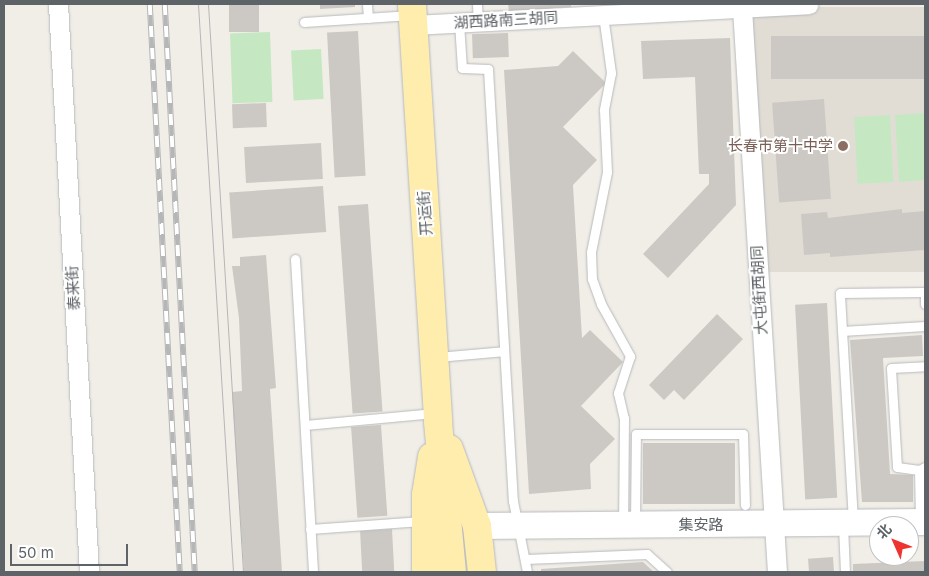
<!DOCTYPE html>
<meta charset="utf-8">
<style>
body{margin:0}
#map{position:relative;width:929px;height:576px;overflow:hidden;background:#f1eee7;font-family:Inter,"Noto Sans SC",sans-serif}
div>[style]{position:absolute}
.education>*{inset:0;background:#e1ddd5;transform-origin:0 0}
.green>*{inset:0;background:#c5e8c3;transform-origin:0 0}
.building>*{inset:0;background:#ccc9c4;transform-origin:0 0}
.roads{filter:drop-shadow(0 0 1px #b7b9bd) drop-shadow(0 0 1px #b7b9bd)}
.lane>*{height:9px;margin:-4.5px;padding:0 4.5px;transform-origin:4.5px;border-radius:4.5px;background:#fff}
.street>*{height:19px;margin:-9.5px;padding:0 9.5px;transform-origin:9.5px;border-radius:9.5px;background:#fff}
.secondary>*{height:26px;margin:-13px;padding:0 13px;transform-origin:13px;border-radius:13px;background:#fff}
.primary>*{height:28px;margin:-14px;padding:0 14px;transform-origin:14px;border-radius:14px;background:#ffedad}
.tram>*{height:1px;margin:-0.5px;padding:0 0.5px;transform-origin:0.5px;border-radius:0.5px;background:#b5b6b7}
.rail>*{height:5.5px;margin-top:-2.75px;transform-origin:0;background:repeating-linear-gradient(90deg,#fff 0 11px,#b5b6b7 0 22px);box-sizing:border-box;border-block:1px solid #b5b6b7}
.dots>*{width:14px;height:14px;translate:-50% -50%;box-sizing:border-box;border:2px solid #fff;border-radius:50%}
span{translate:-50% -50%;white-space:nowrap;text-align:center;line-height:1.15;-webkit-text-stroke:4px #fff;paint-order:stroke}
.street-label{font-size:15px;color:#5e6367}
.education-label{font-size:15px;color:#785e54}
.right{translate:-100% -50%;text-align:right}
.frame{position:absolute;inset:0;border:5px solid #5e6367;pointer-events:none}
.north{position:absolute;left:869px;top:516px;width:50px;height:50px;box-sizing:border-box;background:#fff;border:1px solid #bfc1c2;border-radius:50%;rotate:314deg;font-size:14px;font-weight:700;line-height:20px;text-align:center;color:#5e6367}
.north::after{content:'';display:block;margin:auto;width:18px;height:22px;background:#ed3430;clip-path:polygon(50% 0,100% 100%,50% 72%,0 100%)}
.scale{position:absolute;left:10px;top:544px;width:118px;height:22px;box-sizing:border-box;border:2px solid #5e6367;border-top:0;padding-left:6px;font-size:15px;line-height:18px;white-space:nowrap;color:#5e6367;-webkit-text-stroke:4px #fff;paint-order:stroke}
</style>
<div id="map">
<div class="education">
<i style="left:925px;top:7px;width:265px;height:172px;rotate:90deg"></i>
</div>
<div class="green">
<i style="left:270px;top:32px;width:70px;height:40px;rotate:88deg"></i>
<i style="left:321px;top:49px;width:50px;height:30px;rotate:87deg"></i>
<i style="clip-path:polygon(925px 113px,925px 180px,899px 182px,895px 115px)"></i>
<i style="left:890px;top:115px;width:67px;height:36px;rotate:87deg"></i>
</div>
<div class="building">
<i style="left:229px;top:4px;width:30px;height:28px"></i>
<i style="clip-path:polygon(320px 4px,355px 4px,355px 7px,320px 9px)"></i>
<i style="clip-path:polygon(508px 4px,571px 4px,571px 7px,509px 11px)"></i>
<i style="left:358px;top:31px;width:145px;height:31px;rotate:87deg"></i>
<i style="left:508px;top:33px;width:24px;height:36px;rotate:88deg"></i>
<i style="left:925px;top:36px;width:43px;height:154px;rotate:90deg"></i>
<i style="clip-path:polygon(730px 38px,736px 205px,668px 278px,643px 254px,709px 184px,709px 174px,699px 174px,695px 77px,643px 79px,641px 41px)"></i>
<i style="clip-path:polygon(573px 51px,606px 83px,563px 127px,597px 160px,573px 185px,582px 338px,590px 330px,623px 362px,581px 406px,615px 439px,590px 464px,591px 489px,529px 494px,504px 70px,558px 66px)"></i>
<i style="left:824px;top:99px;width:100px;height:52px;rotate:86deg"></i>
<i style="left:266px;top:103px;width:24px;height:34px;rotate:88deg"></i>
<i style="left:321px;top:143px;width:36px;height:77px;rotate:87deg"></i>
<i style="left:323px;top:186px;width:46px;height:94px;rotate:86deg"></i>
<i style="left:368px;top:204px;width:208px;height:30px;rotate:86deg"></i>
<i style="clip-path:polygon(902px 209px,902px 213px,925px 211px,925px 250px,830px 257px,830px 253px,804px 255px,801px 214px,827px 212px,828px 218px)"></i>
<i style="clip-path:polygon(266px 255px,276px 388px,270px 389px,282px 572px,244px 572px,232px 392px,242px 391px,239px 318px,232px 266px,240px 266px,240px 257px)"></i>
<i style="left:827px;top:303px;width:195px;height:32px;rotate:87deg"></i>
<i style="clip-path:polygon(717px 314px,743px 339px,684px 400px,674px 390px,664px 400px,649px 385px)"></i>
<i style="clip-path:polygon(922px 335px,923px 356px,883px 358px,890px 474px,913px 475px,913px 502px,862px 502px,850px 340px)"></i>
<i style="left:381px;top:425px;width:91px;height:30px;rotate:86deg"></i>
<i style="left:643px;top:443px;width:92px;height:61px"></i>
<i style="left:392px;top:529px;width:43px;height:32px;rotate:87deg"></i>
<i style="left:833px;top:557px;width:15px;height:25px;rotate:86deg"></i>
<i style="clip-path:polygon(925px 561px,925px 572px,853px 572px,853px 564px)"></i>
<i style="clip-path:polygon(643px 562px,654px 572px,541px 572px,541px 569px)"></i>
</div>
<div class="roads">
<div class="lane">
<i style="left:367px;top:4px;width:14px;rotate:86deg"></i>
<i style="left:477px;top:4px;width:18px;rotate:87deg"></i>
<i style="left:603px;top:15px;width:59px;rotate:82.1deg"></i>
<i style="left:611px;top:73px;width:38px;rotate:101deg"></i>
<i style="left:604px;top:110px;width:62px;rotate:87.2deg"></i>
<i style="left:607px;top:172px;width:82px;rotate:101.3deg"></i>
<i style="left:591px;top:252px;width:27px;rotate:88deg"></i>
<i style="left:592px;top:279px;width:27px;rotate:70deg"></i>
<i style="left:601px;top:304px;width:60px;rotate:60.9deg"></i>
<i style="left:630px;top:356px;width:39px;rotate:108deg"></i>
<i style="left:618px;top:393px;width:26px;rotate:77deg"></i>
<i style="left:624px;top:418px;width:105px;rotate:90.5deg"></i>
<i style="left:304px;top:22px;width:107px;rotate:-3.7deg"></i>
<i style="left:459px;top:23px;width:45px;rotate:86.2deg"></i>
<i style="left:462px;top:68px;width:26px;rotate:2deg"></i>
<i style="left:488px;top:69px;width:433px;rotate:86.7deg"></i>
<i style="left:513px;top:501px;width:72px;rotate:78.8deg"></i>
<i style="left:295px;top:259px;width:314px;rotate:86.7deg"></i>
<i style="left:842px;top:331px;width:83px;rotate:-3.4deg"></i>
<i style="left:436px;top:357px;width:68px;rotate:-5deg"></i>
<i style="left:305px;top:425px;width:130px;rotate:-5.3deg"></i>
<i style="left:919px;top:470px;width:22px;rotate:-172deg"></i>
<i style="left:897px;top:467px;width:99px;rotate:-93.5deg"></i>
<i style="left:891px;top:368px;width:34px;rotate:-3deg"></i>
<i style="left:853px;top:521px;width:228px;rotate:-93.3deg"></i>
<i style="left:840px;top:293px;width:85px;rotate:-0.7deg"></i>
<i style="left:925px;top:292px;width:12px;rotate:90deg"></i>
<i style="left:920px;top:521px;width:51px;rotate:-91.1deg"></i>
<i style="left:919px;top:470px;width:7px;rotate:-27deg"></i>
<i style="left:635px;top:523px;width:89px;rotate:-89.4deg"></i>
<i style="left:636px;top:434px;width:107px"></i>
<i style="left:743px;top:434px;width:71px;rotate:88.4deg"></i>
<i style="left:843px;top:525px;width:47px;rotate:87.6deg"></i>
<i style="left:310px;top:529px;width:112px;rotate:-4.1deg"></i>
<i style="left:526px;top:559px;width:121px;rotate:-2.4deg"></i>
<i style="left:647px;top:554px;width:27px;rotate:42deg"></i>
</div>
<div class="street">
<i style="left:58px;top:4px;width:569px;rotate:86.88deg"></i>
<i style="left:742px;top:8px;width:565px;rotate:86.45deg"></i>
<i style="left:413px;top:25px;width:396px;rotate:-3deg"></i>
</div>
<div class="secondary">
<i style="left:477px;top:526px;width:448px;rotate:-0.5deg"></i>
</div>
<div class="primary">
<i style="left:412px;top:4px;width:419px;rotate:86.4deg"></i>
<i style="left:438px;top:422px;width:151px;rotate:84.7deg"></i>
<i style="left:449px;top:449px;width:82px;rotate:70deg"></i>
<i style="left:477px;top:526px;width:46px;rotate:83.8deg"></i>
<i style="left:426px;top:572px;width:77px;rotate:-90deg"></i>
<i style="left:426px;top:495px;width:39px;rotate:-81deg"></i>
</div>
</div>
<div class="tram">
<i style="left:198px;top:4px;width:569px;rotate:86.47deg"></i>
<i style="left:208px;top:4px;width:569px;rotate:86.47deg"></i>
</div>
<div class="rail">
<i style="left:150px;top:4px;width:569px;rotate:86.98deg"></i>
<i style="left:165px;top:4px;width:569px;rotate:86.98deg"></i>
</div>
<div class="dots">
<i style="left:843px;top:146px;background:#8d6e63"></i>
</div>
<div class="street-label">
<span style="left:506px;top:20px;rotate:-3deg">湖西路南三胡同</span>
<span style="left:425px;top:213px;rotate:-94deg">开运街</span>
<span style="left:73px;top:288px;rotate:-93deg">泰来街</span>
<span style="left:759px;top:290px;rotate:-93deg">大屯街西胡同</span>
<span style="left:701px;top:525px">集安路</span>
</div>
<div class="education-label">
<span class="right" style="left:833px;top:146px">长春市第十中学</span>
</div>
<div class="frame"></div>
<div class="north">北</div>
<div class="scale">50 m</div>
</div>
